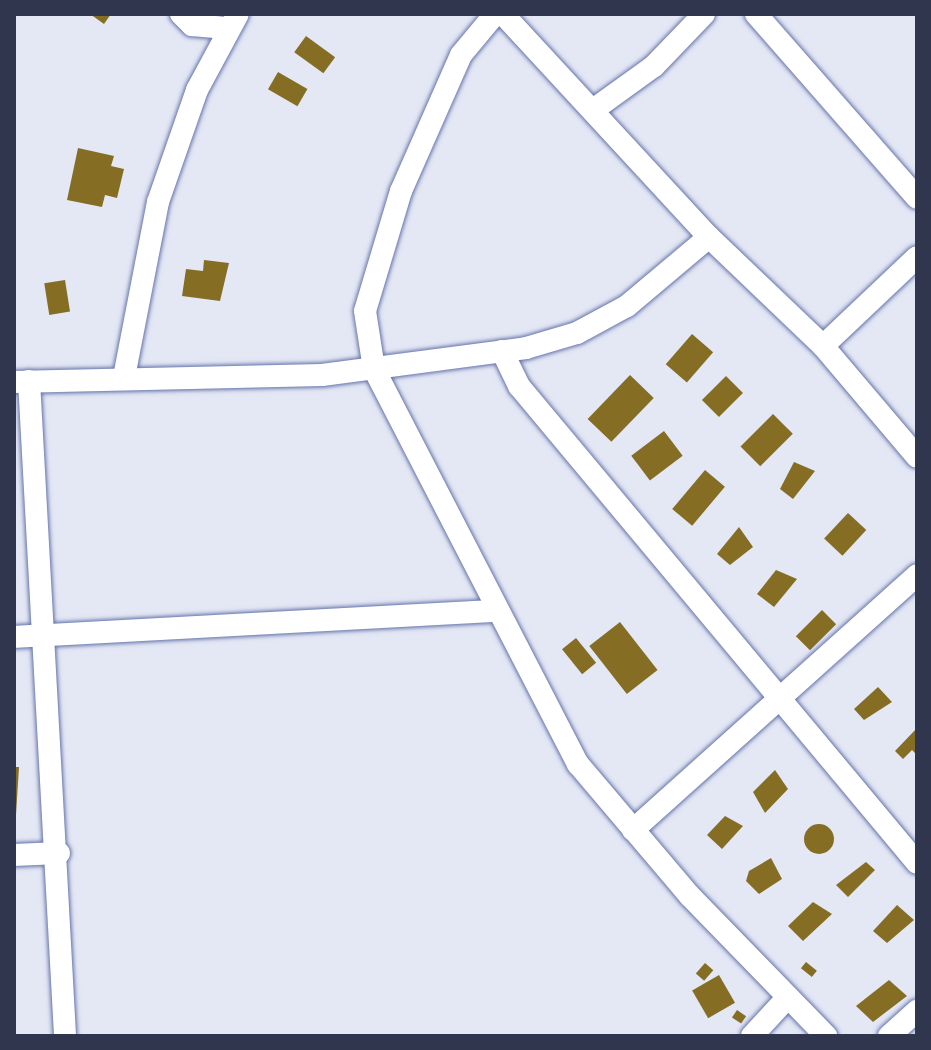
<!DOCTYPE html>
<style>
body{margin:0}
#map{position:relative;width:931px;height:1050px;overflow:hidden;background:#e4e8f5;font-family:Figtree,sans-serif}
div>[style]{position:absolute}
.building>*{inset:0;background:#856e24;transform-origin:0 0}
.round{border-radius:50%}
.roads{filter:drop-shadow(0 0 2px #6574ab) drop-shadow(0 0 2px #6574ab)}
.minor>*{height:22px;margin:-11px;padding:0 11px;transform-origin:11px;border-radius:11px;background:#fff}
span{translate:-50% -50%;white-space:nowrap;text-align:center;line-height:1.15;-webkit-text-stroke:8px #e4e8f5;paint-order:stroke}
.frame{position:absolute;inset:0;border:16px solid #2f364e;pointer-events:none}
</style>
<div id="map">
<div class="building">
<i style="clip-path:polygon(90px 14px,111px 14px,104px 24px)"></i>
<i style="left:306px;top:36px;width:36px;height:20px;rotate:36deg"></i>
<i style="left:278px;top:72px;width:34px;height:20px;rotate:30deg"></i>
<i style="clip-path:polygon(78px 148px,114px 156px,111px 166px,124px 169px,117px 198px,105px 195px,102px 207px,67px 200px)"></i>
<i style="clip-path:polygon(204px 260px,229px 263px,220px 301px,182px 296px,186px 269px,203px 271px)"></i>
<i style="left:65px;top:280px;width:32px;height:21px;rotate:81deg"></i>
<i style="left:692px;top:334px;width:28px;height:40px;rotate:41deg"></i>
<i style="left:630px;top:375px;width:33px;height:61px;rotate:44deg"></i>
<i style="left:726px;top:376px;width:24px;height:34px;rotate:45deg"></i>
<i style="left:773px;top:414px;width:28px;height:46px;rotate:45deg"></i>
<i style="left:664px;top:431px;width:31px;height:41px;rotate:53deg"></i>
<i style="clip-path:polygon(794px 462px,815px 471px,793px 499px,780px 489px)"></i>
<i style="left:705px;top:470px;width:26px;height:51px;rotate:40deg"></i>
<i style="left:848px;top:513px;width:25px;height:35px;rotate:43deg"></i>
<i style="clip-path:polygon(739px 527px,753px 547px,730px 565px,717px 554px)"></i>
<i style="clip-path:polygon(776px 570px,797px 579px,774px 607px,757px 594px)"></i>
<i style="left:822px;top:610px;width:20px;height:37px;rotate:45deg"></i>
<i style="left:620px;top:622px;width:61px;height:39px;rotate:52deg"></i>
<i style="left:576px;top:638px;width:32px;height:18px;rotate:51deg"></i>
<i style="clip-path:polygon(878px 687px,892px 702px,864px 720px,854px 709px)"></i>
<i style="clip-path:polygon(917px 728px,917px 755px,912px 750px,903px 759px,895px 751px)"></i>
<i style="clip-path:polygon(14px 767px,19px 767px,16px 815px,14px 815px)"></i>
<i style="clip-path:polygon(775px 770px,788px 789px,765px 813px,753px 792px)"></i>
<i style="clip-path:polygon(725px 816px,743px 826px,722px 849px,707px 835px)"></i>
<i class="round" style="left:804px;top:824px;width:30px;height:30px"></i>
<i style="clip-path:polygon(771px 858px,782px 879px,759px 894px,746px 881px,749px 871px)"></i>
<i style="clip-path:polygon(866px 862px,875px 870px,848px 897px,836px 885px)"></i>
<i style="clip-path:polygon(813px 902px,832px 914px,803px 941px,788px 926px)"></i>
<i style="clip-path:polygon(897px 905px,914px 920px,887px 943px,873px 931px)"></i>
<i style="left:806px;top:962px;width:14px;height:8px;rotate:39deg"></i>
<i style="left:705px;top:963px;width:11px;height:14px;rotate:41deg"></i>
<i style="left:719px;top:975px;width:32px;height:31px;rotate:60deg"></i>
<i style="clip-path:polygon(889px 980px,907px 996px,873px 1022px,856px 1006px)"></i>
<i style="left:737px;top:1010px;width:11px;height:9px;rotate:34deg"></i>
</div>
<div class="roads">
<div class="minor">
<i style="left:181px;top:14px;width:16px;rotate:45deg"></i>
<i style="left:192px;top:25px;width:37px;rotate:5deg"></i>
<i style="left:495px;top:14px;width:53px;rotate:129.7deg"></i>
<i style="left:461px;top:55px;width:149px;rotate:113.8deg"></i>
<i style="left:401px;top:191px;width:125px;rotate:106.7deg"></i>
<i style="left:365px;top:311px;width:59px;rotate:81.2deg"></i>
<i style="left:374px;top:369px;width:445px;rotate:62.7deg"></i>
<i style="left:578px;top:764px;width:172px;rotate:49.7deg"></i>
<i style="left:689px;top:895px;width:197px;rotate:45.8deg"></i>
<i style="left:503px;top:14px;width:304px;rotate:47.3deg"></i>
<i style="left:709px;top:237px;width:158px;rotate:43.7deg"></i>
<i style="left:823px;top:346px;width:145px;rotate:49.7deg"></i>
<i style="left:756px;top:14px;width:244px;rotate:48.8deg"></i>
<i style="left:593px;top:110px;width:75px;rotate:-35.8deg"></i>
<i style="left:654px;top:66px;width:72px;rotate:-46.1deg"></i>
<i style="left:823px;top:346px;width:129px;rotate:-43.4deg"></i>
<i style="left:502px;top:351px;width:39px;rotate:64deg"></i>
<i style="left:519px;top:386px;width:621px;rotate:50.16deg"></i>
<i style="left:124px;top:377px;width:178px;rotate:-79deg"></i>
<i style="left:158px;top:202px;width:119px;rotate:-70.8deg"></i>
<i style="left:197px;top:90px;width:86px;rotate:-61.7deg"></i>
<i style="left:29px;top:381px;width:656px;rotate:86.85deg"></i>
<i style="left:14px;top:382px;width:308px;rotate:-1.3deg"></i>
<i style="left:322px;top:375px;width:206px;rotate:-7.5deg"></i>
<i style="left:526px;top:348px;width:53px;rotate:-16.4deg"></i>
<i style="left:577px;top:333px;width:57px;rotate:-28.4deg"></i>
<i style="left:627px;top:306px;width:107px;rotate:-40.1deg"></i>
<i style="left:14px;top:637px;width:482px;rotate:-3.1deg"></i>
<i style="left:633px;top:830px;width:382px;rotate:-41.9deg"></i>
<i style="left:14px;top:855px;width:45px;rotate:-2.5deg"></i>
<i style="left:752px;top:1036px;width:53px;rotate:-47.3deg"></i>
<i style="left:889px;top:1036px;width:38px;rotate:-42deg"></i>
</div>
</div>
<div class="frame"></div>
</div>
